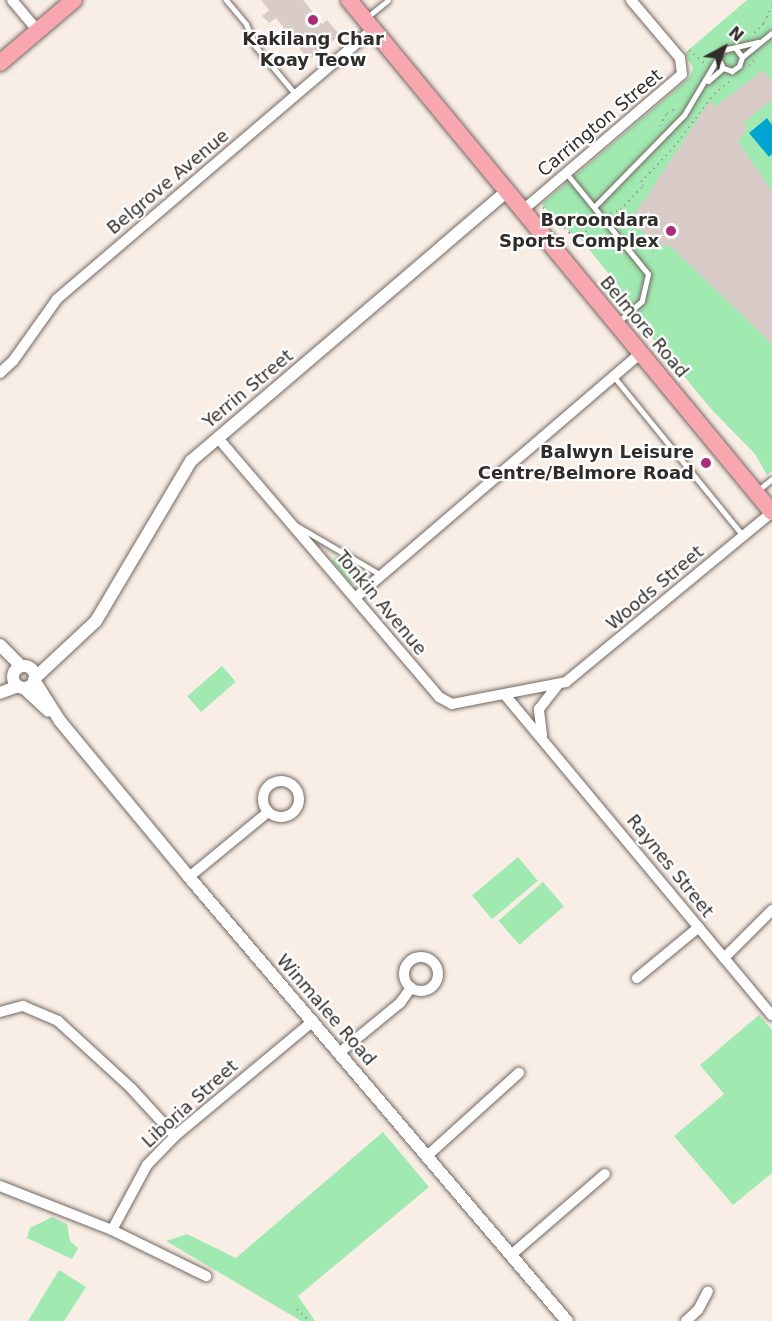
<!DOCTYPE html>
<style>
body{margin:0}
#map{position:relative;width:772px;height:1321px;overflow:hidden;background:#f9eee6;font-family:"DejaVu Sans",sans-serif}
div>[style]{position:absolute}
.green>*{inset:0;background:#a0e9b1;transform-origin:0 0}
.water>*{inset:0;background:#00a4d0}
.building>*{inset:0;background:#d9ccc8}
.path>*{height:2px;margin-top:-1px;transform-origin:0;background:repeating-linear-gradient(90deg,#a59d97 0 1.5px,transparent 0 6px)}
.roads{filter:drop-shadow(0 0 2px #736962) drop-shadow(0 0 2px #736962)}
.service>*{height:5px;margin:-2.5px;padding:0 2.5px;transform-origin:2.5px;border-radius:2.5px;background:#fff}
.minor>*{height:10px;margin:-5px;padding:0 5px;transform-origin:5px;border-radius:5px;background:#fff}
.minor>.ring{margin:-5px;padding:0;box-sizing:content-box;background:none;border:10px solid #fff;border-radius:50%}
.tertiary>*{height:12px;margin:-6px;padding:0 6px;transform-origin:6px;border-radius:6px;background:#fff}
.tertiary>.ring{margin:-6px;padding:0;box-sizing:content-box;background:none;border:12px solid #fff;border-radius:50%}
.primary>*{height:16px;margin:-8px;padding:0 8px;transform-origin:8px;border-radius:8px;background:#f8a7b1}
.dots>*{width:16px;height:16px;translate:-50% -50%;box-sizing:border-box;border:3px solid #fff;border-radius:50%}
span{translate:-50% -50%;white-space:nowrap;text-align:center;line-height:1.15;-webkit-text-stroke:4.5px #fff;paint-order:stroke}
.poi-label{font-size:18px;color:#302c29;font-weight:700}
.right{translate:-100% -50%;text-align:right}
.street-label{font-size:18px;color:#302c29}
.north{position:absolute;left:694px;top:18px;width:60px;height:60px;-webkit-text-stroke:4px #fff;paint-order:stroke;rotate:41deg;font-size:16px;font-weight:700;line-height:24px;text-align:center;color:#302c29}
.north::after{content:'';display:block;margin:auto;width:21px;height:27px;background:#302c29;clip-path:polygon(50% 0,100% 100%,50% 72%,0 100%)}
</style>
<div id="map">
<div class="green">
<i style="clip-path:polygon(747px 0,772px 0,772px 471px,767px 475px,755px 454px,712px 410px,643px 327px,618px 285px,582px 241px,556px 221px,542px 204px,689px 78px,693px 68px,685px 53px)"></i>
<i style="clip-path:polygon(337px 556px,364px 573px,363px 581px,356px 585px,350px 582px,332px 561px)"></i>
<i style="left:222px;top:666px;width:21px;height:46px;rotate:49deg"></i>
<i style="left:518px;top:857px;width:31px;height:60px;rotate:50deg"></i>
<i style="left:543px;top:882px;width:32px;height:59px;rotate:49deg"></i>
<i style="clip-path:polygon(759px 1015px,772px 1030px,772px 1173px,733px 1205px,674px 1136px,724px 1094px,700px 1065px)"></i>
<i style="clip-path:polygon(383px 1132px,429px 1187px,298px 1296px,315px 1321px,301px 1321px,166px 1241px,187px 1234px,236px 1258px)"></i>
<i style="clip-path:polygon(52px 1217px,67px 1224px,70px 1241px,78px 1248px,72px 1259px,27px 1238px,30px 1228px)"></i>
<i style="clip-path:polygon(59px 1270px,86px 1287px,64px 1321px,28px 1321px)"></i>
</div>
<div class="water">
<i style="clip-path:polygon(767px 118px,772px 125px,772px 154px,769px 157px,749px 133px)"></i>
</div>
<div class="building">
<i style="clip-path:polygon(261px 0,303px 0,322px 24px,327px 20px,340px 35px,309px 60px,276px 18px,269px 23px,262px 16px,269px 10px)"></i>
<i style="clip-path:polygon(763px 70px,772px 81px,772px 100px,743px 123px,747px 128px,738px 142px,772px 191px,772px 344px,669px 245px,667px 248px,629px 223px,709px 102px,716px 106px)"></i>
</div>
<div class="path">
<i style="left:754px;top:33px;width:14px;rotate:-45deg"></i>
<i style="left:764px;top:23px;width:19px;rotate:-65deg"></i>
<i style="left:689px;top:50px;width:21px;rotate:41deg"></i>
<i style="left:749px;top:66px;width:12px;rotate:-48deg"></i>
<i style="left:660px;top:126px;width:15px;rotate:-62deg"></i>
<i style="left:667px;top:113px;width:12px;rotate:-24deg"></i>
<i style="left:543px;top:207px;width:46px;rotate:44.1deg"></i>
<i style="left:576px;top:239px;width:26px;rotate:-39deg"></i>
<i style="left:610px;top:213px;width:10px;rotate:-17deg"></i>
<i style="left:620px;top:210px;width:33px;rotate:-46deg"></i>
<i style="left:643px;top:186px;width:4px;rotate:-117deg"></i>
<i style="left:641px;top:182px;width:48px;rotate:-46.7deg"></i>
<i style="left:674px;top:147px;width:66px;rotate:-53deg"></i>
<i style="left:714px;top:94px;width:21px;rotate:-39deg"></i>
<i style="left:297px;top:1309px;width:17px;rotate:45deg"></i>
</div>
<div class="roads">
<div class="service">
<i style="left:226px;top:0;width:31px;rotate:50deg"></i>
<i style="left:246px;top:24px;width:25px;rotate:67deg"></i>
<i style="left:256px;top:47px;width:62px;rotate:50.2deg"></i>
<i style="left:366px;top:18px;width:28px;rotate:-39deg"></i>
<i style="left:736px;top:49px;width:10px;rotate:53deg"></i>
<i style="left:742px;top:57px;width:9px;rotate:108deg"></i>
<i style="left:739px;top:66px;width:9px;rotate:144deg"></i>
<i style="left:732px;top:71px;width:9px;rotate:-162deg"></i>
<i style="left:723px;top:68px;width:11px;rotate:-117deg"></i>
<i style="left:718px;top:58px;width:9px;rotate:-58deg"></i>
<i style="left:723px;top:50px;width:36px;rotate:-13deg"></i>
<i style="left:742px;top:57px;width:38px;rotate:-39deg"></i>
<i style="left:708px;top:81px;width:20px;rotate:-41deg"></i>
<i style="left:566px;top:173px;width:130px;rotate:50.9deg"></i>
<i style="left:648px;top:274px;width:28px;rotate:103deg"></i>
<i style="left:642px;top:301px;width:32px;rotate:139deg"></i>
<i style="left:594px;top:207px;width:129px;rotate:-45.6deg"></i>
<i style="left:684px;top:115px;width:66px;rotate:-59.2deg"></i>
<i style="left:614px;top:377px;width:205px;rotate:50.9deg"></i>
<i style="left:757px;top:491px;width:19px;rotate:-39deg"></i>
<i style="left:297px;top:526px;width:97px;rotate:30.3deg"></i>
</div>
<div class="minor">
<i style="left:12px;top:0;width:40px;rotate:50deg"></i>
<i style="left:523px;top:210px;width:209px;rotate:-40.5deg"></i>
<i style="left:682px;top:74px;width:16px;rotate:-97deg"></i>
<i style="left:680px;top:58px;width:76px;rotate:-130.2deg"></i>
<i style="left:0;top:373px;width:18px;rotate:-43deg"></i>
<i style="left:13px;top:361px;width:76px;rotate:-54.6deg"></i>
<i style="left:57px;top:299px;width:416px;rotate:-40.5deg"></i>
<i style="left:218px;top:438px;width:340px;rotate:49.5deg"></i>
<i style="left:439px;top:697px;width:15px;rotate:28deg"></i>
<i style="left:452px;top:704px;width:116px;rotate:-10.9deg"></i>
<i style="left:566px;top:682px;width:267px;rotate:-39.5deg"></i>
<i style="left:355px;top:598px;width:377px;rotate:-40.6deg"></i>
<i style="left:505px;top:695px;width:417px;rotate:50.2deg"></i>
<i style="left:542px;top:735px;width:26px;rotate:-97deg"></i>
<i style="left:539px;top:709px;width:29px;rotate:-52deg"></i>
<i class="ring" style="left:263px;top:781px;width:26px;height:26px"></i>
<i style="left:189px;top:877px;width:102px;rotate:-39.4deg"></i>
<i class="ring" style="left:404px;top:957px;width:24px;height:24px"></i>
<i style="left:724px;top:958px;width:68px;rotate:-45deg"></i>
<i style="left:637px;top:978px;width:80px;rotate:-39.4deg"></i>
<i style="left:0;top:1012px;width:24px;rotate:-15deg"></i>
<i style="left:23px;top:1006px;width:38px;rotate:23deg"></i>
<i style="left:58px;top:1021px;width:99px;rotate:42.5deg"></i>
<i style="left:131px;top:1088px;width:65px;rotate:47.5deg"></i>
<i style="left:339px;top:1053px;width:79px;rotate:-39.3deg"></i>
<i style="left:400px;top:1003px;width:19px;rotate:-54deg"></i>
<i style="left:427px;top:1156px;width:124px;rotate:-42.1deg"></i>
<i style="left:0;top:1186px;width:120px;rotate:21.4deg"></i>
<i style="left:112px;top:1230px;width:105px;rotate:26.1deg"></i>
<i style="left:112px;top:1230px;width:74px;rotate:-61.7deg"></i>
<i style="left:147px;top:1165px;width:40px;rotate:-46deg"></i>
<i style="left:175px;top:1136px;width:180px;rotate:-39.8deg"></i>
<i style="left:511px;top:1255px;width:124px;rotate:-40.8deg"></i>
<i style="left:686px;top:1321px;width:16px;rotate:-43deg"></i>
<i style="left:698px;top:1310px;width:21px;rotate:-62deg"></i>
</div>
<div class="tertiary">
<i style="left:0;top:645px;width:30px;rotate:45deg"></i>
<i class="ring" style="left:13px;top:666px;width:10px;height:10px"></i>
<i style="left:35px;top:678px;width:83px;rotate:-43.1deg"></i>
<i style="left:96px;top:621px;width:186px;rotate:-59.3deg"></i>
<i style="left:191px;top:461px;width:416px;rotate:-40.5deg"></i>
<i style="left:34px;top:680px;width:49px;rotate:57.6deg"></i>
<i style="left:60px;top:721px;width:202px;rotate:50.4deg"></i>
<i style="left:189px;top:877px;width:583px;rotate:49.59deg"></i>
<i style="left:24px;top:688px;width:33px;rotate:43deg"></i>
<i style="left:0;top:693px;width:19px;rotate:-21deg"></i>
</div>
<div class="primary">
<i style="left:349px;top:0;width:664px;rotate:50.44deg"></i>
<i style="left:0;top:63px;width:97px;rotate:-40.4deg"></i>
</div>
</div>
<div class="dots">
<i style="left:313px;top:20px;background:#ab2b78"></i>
<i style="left:671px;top:231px;background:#ab2b78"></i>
<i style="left:706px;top:463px;background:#ab2b78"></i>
</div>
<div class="poi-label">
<span style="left:313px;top:50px">Kakilang Char<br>Koay Teow</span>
<span class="right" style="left:659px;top:231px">Boroondara<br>Sports Complex</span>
<span class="right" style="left:694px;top:463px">Balwyn Leisure<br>Centre/Belmore Road</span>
</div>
<div class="street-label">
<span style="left:600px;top:123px;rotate:-40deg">Carrington Street</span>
<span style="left:168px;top:182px;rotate:-40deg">Belgrove Avenue</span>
<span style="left:644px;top:327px;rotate:50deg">Belmore Road</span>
<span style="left:248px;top:389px;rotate:-40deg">Yerrin Street</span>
<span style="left:655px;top:588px;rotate:-40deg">Woods Street</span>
<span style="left:381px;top:603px;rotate:50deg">Tonkin Avenue</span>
<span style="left:670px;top:866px;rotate:51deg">Raynes Street</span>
<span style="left:326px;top:1010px;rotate:49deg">Winmalee Road</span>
<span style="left:190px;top:1104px;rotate:-42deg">Liboria Street</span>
</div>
<div class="north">N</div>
</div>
